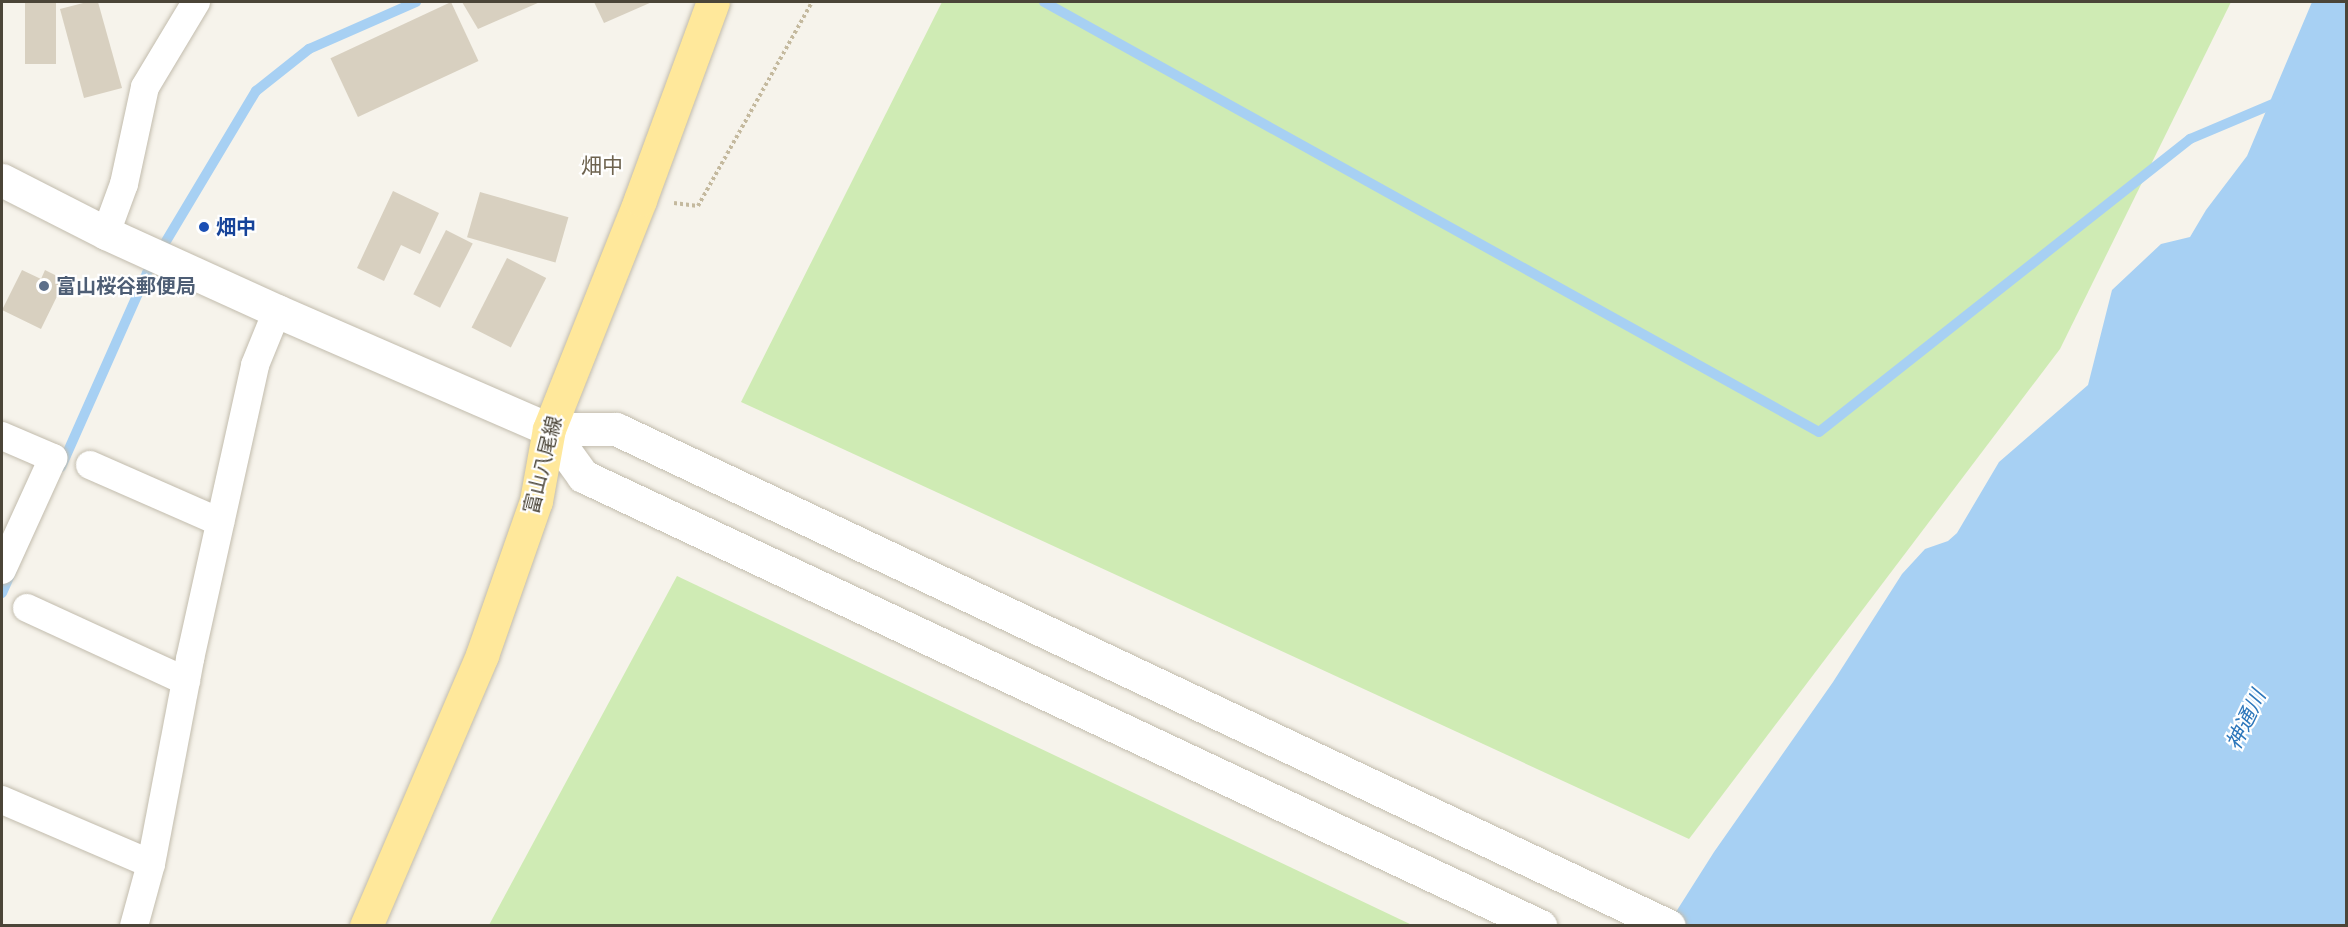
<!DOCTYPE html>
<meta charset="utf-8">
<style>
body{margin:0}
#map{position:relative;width:2348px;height:927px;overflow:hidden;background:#f6f3eb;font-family:Inter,"Noto Sans JP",sans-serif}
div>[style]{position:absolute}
.green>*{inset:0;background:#cfebb4}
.water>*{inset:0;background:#a7d0f3}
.stream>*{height:10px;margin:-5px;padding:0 5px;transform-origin:5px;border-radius:5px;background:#a7d0f3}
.building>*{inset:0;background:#d8d0c0;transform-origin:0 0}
.path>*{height:4px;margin-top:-2px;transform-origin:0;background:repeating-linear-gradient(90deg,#c4b99e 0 3px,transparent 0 6px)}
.roads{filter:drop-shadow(0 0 2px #c2bcad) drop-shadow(0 0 2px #c2bcad)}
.minor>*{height:28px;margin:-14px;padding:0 14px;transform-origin:14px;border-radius:14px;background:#fff}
.tertiary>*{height:33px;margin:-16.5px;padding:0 16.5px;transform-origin:16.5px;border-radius:16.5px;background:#fff}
.primary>*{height:33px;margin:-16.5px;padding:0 16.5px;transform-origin:16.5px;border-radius:16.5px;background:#ffe89b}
.dots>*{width:16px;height:16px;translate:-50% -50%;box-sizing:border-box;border:3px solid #fff;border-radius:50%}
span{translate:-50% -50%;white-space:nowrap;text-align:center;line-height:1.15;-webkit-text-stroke:4.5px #fff;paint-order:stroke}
.transit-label{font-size:20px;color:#164399;font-weight:700}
.left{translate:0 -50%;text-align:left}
.service-label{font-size:20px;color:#4e5e75;font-weight:700}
.street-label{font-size:20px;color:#4b4538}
.neighbourhood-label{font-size:21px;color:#6e634f}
.water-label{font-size:21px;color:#2d77bb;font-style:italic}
.frame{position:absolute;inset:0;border:3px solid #4b4538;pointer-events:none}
</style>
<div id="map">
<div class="green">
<i style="clip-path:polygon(942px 2px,2231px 2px,2060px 349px,1689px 839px,741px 402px)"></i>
<i style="clip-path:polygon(677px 576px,1412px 925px,489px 925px)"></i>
</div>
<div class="water">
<i style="clip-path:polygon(2312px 2px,2346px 2px,2346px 925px,1667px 926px,1714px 852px,1833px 682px,1902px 574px,1925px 549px,1948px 541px,1957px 533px,1999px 462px,2088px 385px,2112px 290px,2161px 244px,2190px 237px,2206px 210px,2247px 156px)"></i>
</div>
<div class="stream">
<i style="left:1044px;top:2px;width:886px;rotate:29.02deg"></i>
<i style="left:1819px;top:432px;width:473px;rotate:-38.3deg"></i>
<i style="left:2190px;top:139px;width:98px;rotate:-22.9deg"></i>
<i style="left:61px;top:467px;width:212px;rotate:-66.1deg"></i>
<i style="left:147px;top:273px;width:212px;rotate:-59.1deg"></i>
<i style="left:256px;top:91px;width:68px;rotate:-38.4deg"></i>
<i style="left:309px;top:49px;width:117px;rotate:-23.7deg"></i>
<i style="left:2px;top:593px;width:24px;rotate:-66deg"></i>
</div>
<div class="building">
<i style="left:25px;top:2px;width:31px;height:62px"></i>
<i style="clip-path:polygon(87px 2px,98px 2px,122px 88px,84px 98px,60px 9px)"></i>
<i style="left:451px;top:2px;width:65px;height:133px;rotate:65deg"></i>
<i style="clip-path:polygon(462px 2px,540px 2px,478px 29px)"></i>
<i style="clip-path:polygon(594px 2px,652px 2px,604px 23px)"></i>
<i style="clip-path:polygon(393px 191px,439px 213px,420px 254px,401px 245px,384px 281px,357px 268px)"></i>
<i style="left:480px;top:192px;width:92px;height:47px;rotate:16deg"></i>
<i style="left:446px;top:230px;width:30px;height:72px;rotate:27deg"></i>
<i style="left:507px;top:258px;width:44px;height:78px;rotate:27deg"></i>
<i style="clip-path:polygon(22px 270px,41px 279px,45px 270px,65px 280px,41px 329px,2px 310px)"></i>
</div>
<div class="path">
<i style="left:674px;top:203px;width:24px;rotate:7deg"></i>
<i style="left:698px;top:206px;width:234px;rotate:-60.8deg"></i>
</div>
<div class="roads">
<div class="minor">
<i style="left:106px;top:233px;width:52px;rotate:-69.8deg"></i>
<i style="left:124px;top:184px;width:99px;rotate:-77.8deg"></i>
<i style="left:145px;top:87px;width:99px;rotate:-59deg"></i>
<i style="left:2px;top:436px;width:56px;rotate:23.3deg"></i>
<i style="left:53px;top:458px;width:123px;rotate:114.5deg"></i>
<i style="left:90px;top:465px;width:142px;rotate:23.7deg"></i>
<i style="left:27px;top:608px;width:175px;rotate:24.7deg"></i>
<i style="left:2px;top:800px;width:162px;rotate:23.2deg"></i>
<i style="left:134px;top:926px;width:64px;rotate:-74.7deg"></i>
<i style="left:151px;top:864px;width:209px;rotate:-79.2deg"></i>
<i style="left:190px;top:659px;width:301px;rotate:-77.5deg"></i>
<i style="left:255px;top:365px;width:58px;rotate:-67.8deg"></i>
</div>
<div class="tertiary">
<i style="left:2px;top:180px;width:117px;rotate:27deg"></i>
<i style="left:106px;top:233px;width:188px;rotate:24.5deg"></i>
<i style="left:277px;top:311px;width:296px;rotate:23.5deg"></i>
<i style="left:549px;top:429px;width:67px"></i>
<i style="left:616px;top:429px;width:1164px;rotate:25.27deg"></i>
<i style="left:549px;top:429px;width:58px;rotate:54.1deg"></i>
<i style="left:583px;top:476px;width:1058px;rotate:25.18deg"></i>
</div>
<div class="primary">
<i style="left:366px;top:926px;width:295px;rotate:-66.8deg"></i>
<i style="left:482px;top:655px;width:163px;rotate:-70.7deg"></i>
<i style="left:536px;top:501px;width:73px;rotate:-79.8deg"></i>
<i style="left:549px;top:429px;width:246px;rotate:-68.3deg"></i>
<i style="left:640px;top:200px;width:211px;rotate:-69.8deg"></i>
</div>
</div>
<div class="dots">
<i style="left:204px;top:227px;background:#1a4fb4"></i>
<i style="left:44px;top:286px;background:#5c6f8a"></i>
</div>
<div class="transit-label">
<span class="left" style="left:216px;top:227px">畑中</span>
</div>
<div class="service-label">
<span class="left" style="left:56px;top:286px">富山桜谷郵便局</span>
</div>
<div class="street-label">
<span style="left:543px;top:465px;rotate:-76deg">富山八尾線</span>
</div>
<div class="neighbourhood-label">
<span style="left:602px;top:166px">畑中</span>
</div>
<div class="water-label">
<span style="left:2246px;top:720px;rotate:-64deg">神通川</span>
</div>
<div class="frame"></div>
</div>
